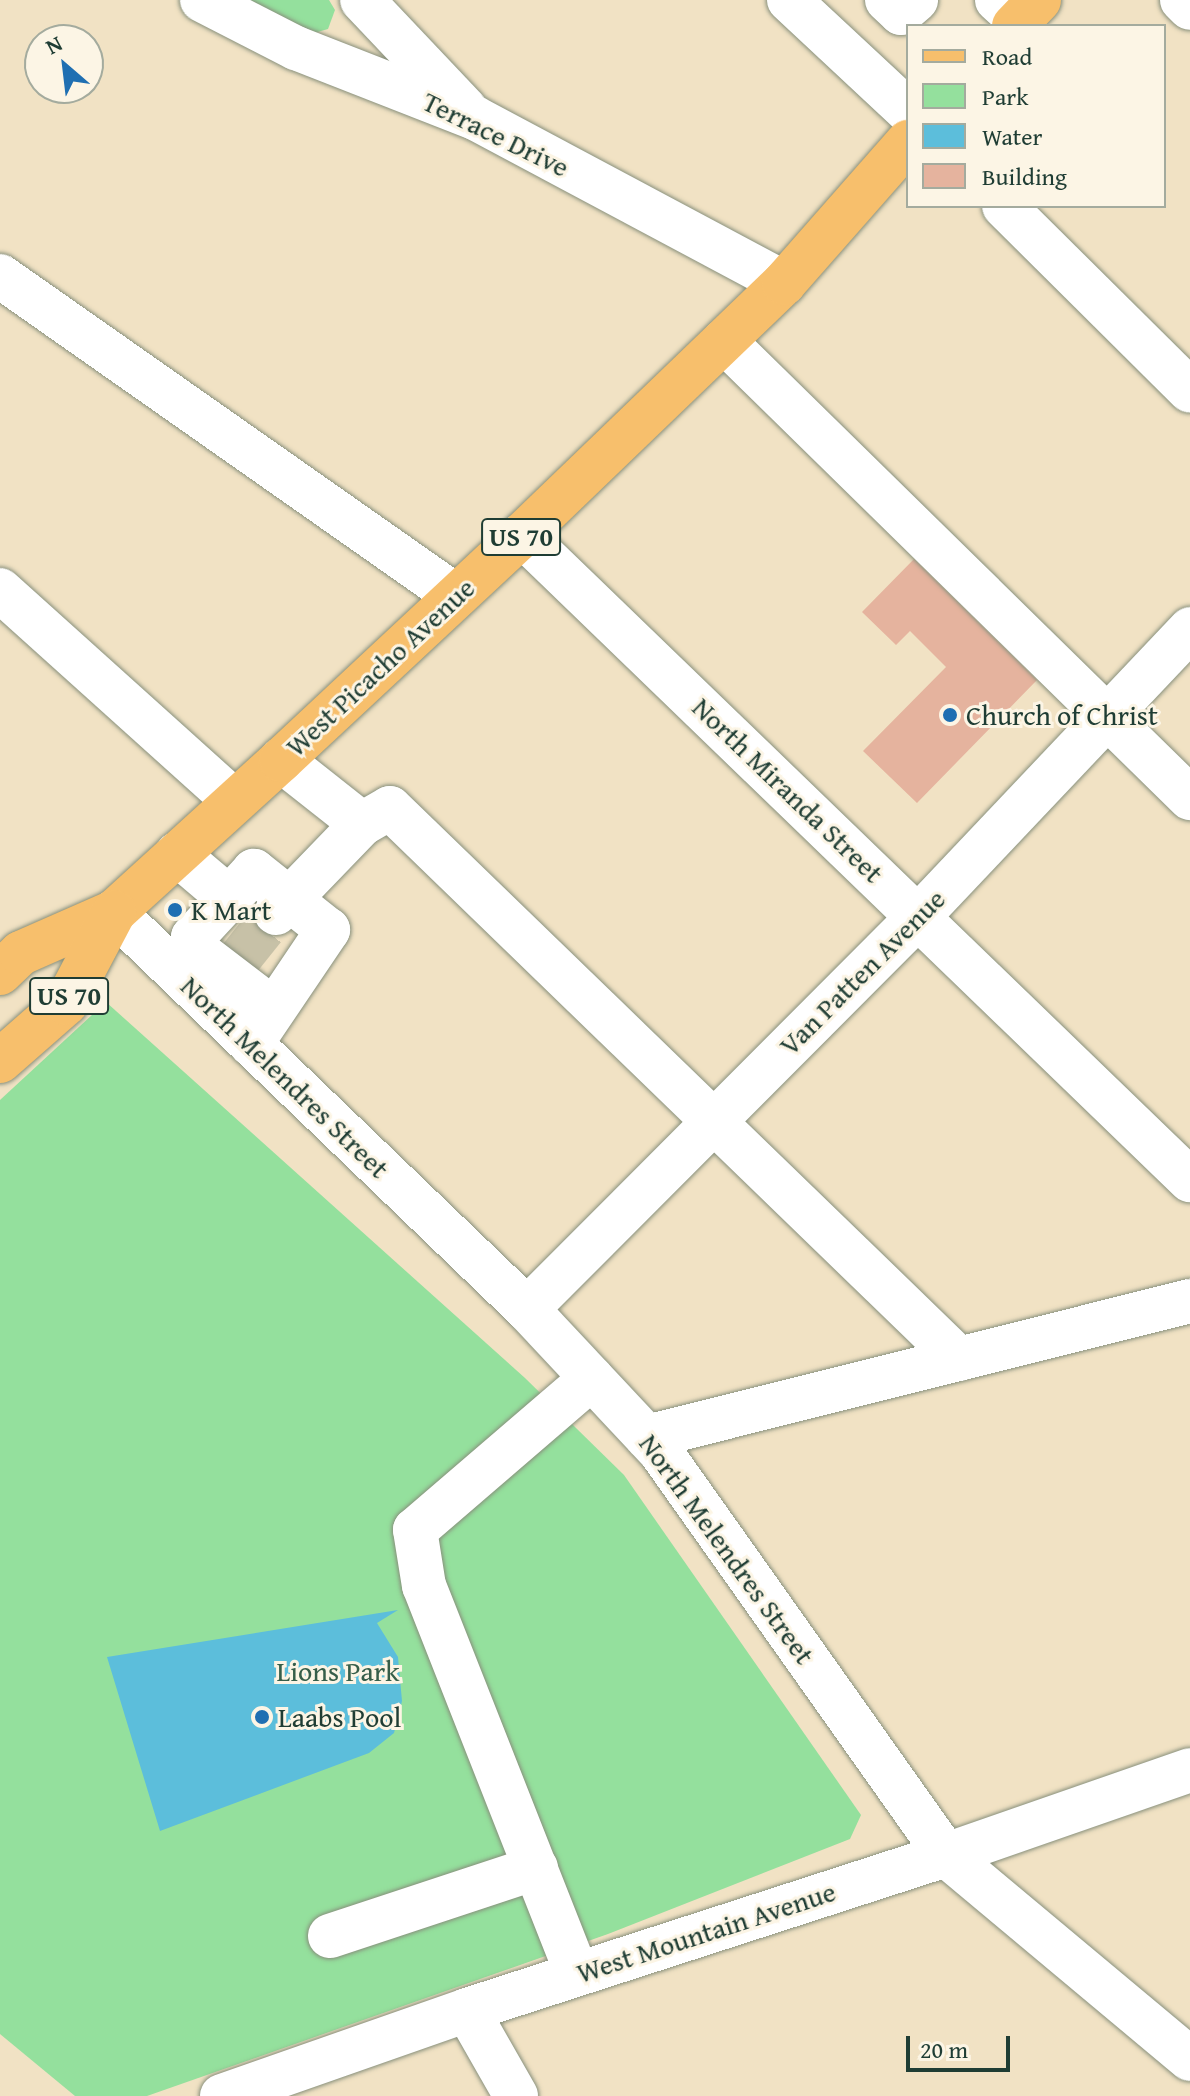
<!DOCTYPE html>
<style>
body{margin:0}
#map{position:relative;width:1190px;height:2096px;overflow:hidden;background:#f1e2c4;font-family:"Gentium Book Plus",serif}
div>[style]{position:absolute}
.green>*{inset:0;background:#94e09d}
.water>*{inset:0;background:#5cbedb}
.building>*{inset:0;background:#e5b39e}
.minor-tunnel>*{height:44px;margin-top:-22px;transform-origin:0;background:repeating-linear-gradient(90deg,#c7c1a7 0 44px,transparent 0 66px)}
.roads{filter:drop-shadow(0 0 2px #88907c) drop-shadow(0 0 2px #88907c)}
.minor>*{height:44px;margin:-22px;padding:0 22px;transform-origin:22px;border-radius:22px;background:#fff}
.major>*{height:44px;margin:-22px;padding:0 22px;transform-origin:22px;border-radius:22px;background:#f7bf6c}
.dots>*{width:22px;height:22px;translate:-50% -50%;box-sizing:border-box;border:4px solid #fcf5e5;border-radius:50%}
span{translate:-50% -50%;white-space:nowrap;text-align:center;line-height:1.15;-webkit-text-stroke:6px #fcf5e5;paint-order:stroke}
.shield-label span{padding:2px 6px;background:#fcf5e5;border:2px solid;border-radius:6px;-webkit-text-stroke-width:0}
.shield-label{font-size:26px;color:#1f3d34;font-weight:700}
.street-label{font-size:28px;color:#1f3d34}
.poi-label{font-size:28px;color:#1f3d34}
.left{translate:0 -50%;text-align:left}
.park-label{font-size:28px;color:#365e49}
.legend{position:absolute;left:906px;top:24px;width:260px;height:184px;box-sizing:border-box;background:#fcf5e5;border:2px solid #a4ab9e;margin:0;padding:10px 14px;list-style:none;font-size:24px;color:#1f3d34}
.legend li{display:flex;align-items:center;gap:16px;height:40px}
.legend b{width:40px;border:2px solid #a4ab9e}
.north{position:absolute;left:24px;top:24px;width:80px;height:80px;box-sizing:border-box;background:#fcf5e5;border:2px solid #a4ab9e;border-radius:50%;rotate:332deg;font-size:22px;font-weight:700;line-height:32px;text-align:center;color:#1f3d34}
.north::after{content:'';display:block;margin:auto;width:28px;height:36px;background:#1f6fb2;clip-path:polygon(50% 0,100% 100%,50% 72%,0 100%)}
.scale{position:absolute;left:906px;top:2036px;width:104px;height:36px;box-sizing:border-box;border:4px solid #1f3d34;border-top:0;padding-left:10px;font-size:24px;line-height:28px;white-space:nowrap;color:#1f3d34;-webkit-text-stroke:6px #fcf5e5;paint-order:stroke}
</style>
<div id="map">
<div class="green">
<i style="clip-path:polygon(241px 0,329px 0,335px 10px,328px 29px,307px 35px)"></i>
<i style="clip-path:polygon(106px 1002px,525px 1378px,624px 1475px,861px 1815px,850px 1839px,608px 1934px,147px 2096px,75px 2096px,0 2034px,0 1100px)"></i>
</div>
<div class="water">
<i style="clip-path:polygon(398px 1610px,377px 1623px,398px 1657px,402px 1701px,394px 1733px,369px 1753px,160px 1831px,107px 1657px)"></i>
</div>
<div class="building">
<i style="clip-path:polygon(914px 559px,1037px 680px,917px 803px,863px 751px,946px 667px,910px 631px,896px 645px,862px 612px)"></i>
</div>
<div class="minor-tunnel">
<i style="left:236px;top:963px;width:64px;rotate:-51.3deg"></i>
</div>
<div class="roads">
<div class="minor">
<i style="left:202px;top:0;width:106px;rotate:27.1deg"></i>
<i style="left:296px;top:48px;width:192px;rotate:21.4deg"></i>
<i style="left:475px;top:118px;width:350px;rotate:28.1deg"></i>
<i style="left:362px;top:0;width:150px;rotate:46.6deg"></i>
<i style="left:789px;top:0;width:163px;rotate:43deg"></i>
<i style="left:887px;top:0;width:19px;rotate:43deg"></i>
<i style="left:901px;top:13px;width:20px;rotate:-41deg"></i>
<i style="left:997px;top:0;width:30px;rotate:42deg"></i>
<i style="left:1182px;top:0;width:11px;rotate:45deg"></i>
<i style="left:1004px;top:206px;width:262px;rotate:44.8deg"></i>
<i style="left:0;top:276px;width:557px;rotate:35.06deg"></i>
<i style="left:724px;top:341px;width:653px;rotate:44.44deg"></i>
<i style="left:522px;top:535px;width:929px;rotate:44deg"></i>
<i style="left:0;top:590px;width:315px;rotate:42deg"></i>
<i style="left:281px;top:760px;width:103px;rotate:38.3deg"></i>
<i style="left:177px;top:854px;width:68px;rotate:40.2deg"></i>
<i style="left:114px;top:912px;width:573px;rotate:43.87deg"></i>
<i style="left:527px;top:1309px;width:195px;rotate:46.9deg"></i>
<i style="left:660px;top:1451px;width:495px;rotate:54.7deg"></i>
<i style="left:946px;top:1855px;width:318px;rotate:39.9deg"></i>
<i style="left:276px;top:913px;width:124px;rotate:-46deg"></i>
<i style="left:362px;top:824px;width:32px;rotate:-30deg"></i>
<i style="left:390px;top:808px;width:792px;rotate:44.08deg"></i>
<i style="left:251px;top:1044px;width:138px;rotate:-56deg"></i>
<i style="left:328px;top:930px;width:95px;rotate:-141.4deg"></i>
<i style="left:254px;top:871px;width:90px;rotate:132.7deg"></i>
<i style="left:193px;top:937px;width:19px;rotate:65deg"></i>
<i style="left:201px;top:954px;width:91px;rotate:37.4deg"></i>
<i style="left:527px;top:1309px;width:555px;rotate:-45.07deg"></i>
<i style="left:919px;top:916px;width:395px;rotate:-46.6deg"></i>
<i style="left:647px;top:1437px;width:560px;rotate:-14.06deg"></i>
<i style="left:330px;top:1936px;width:217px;rotate:-18.3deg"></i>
<i style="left:577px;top:1974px;width:417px;rotate:-111.5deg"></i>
<i style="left:424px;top:1586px;width:57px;rotate:-99.1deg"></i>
<i style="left:415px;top:1530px;width:233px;rotate:-40.7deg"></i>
<i style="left:467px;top:2010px;width:99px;rotate:60.3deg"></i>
<i style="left:222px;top:2096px;width:260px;rotate:-19.3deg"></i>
<i style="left:467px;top:2010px;width:503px;rotate:-17.93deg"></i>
<i style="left:946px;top:1855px;width:258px;rotate:-19.2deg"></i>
</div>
<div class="major">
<i style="left:1014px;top:26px;width:36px;rotate:-46deg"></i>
<i style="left:0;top:973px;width:29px;rotate:-44deg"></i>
<i style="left:21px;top:953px;width:102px;rotate:-23.8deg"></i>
<i style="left:114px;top:912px;width:226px;rotate:-42.3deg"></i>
<i style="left:281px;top:760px;width:330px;rotate:-43deg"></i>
<i style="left:522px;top:535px;width:364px;rotate:-43.9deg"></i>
<i style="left:784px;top:283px;width:188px;rotate:-48.7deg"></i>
<i style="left:0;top:1061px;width:88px;rotate:-41.3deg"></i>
<i style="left:66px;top:1003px;width:103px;rotate:-62.2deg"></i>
</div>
</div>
<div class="dots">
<i style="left:950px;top:715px;background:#1f6fb2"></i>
<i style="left:175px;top:910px;background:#1f6fb2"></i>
<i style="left:262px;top:1717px;background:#1f6fb2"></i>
</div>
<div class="shield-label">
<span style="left:521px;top:537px">US 70</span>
<span style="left:69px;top:996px">US 70</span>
</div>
<div class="street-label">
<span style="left:496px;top:134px;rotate:26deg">Terrace Drive</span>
<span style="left:380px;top:667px;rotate:-43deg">West Picacho Avenue</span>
<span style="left:788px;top:790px;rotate:44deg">North Miranda Street</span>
<span style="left:862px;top:972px;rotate:-45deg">Van Patten Avenue</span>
<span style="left:285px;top:1077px;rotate:44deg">North Melendres Street</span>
<span style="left:727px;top:1549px;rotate:54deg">North Melendres Street</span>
<span style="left:706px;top:1932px;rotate:-18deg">West Mountain Avenue</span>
</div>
<div class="poi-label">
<span class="left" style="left:966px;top:715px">Church of Christ</span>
<span class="left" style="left:191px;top:910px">K Mart</span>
<span class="left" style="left:278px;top:1717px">Laabs Pool</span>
</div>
<div class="park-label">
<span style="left:338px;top:1671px">Lions Park</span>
</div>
<ul class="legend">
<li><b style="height:10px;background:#f7bf6c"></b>Road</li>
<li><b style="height:22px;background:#94e09d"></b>Park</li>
<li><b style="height:22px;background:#5cbedb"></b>Water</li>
<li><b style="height:22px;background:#e5b39e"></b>Building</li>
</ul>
<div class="north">N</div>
<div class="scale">20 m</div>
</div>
